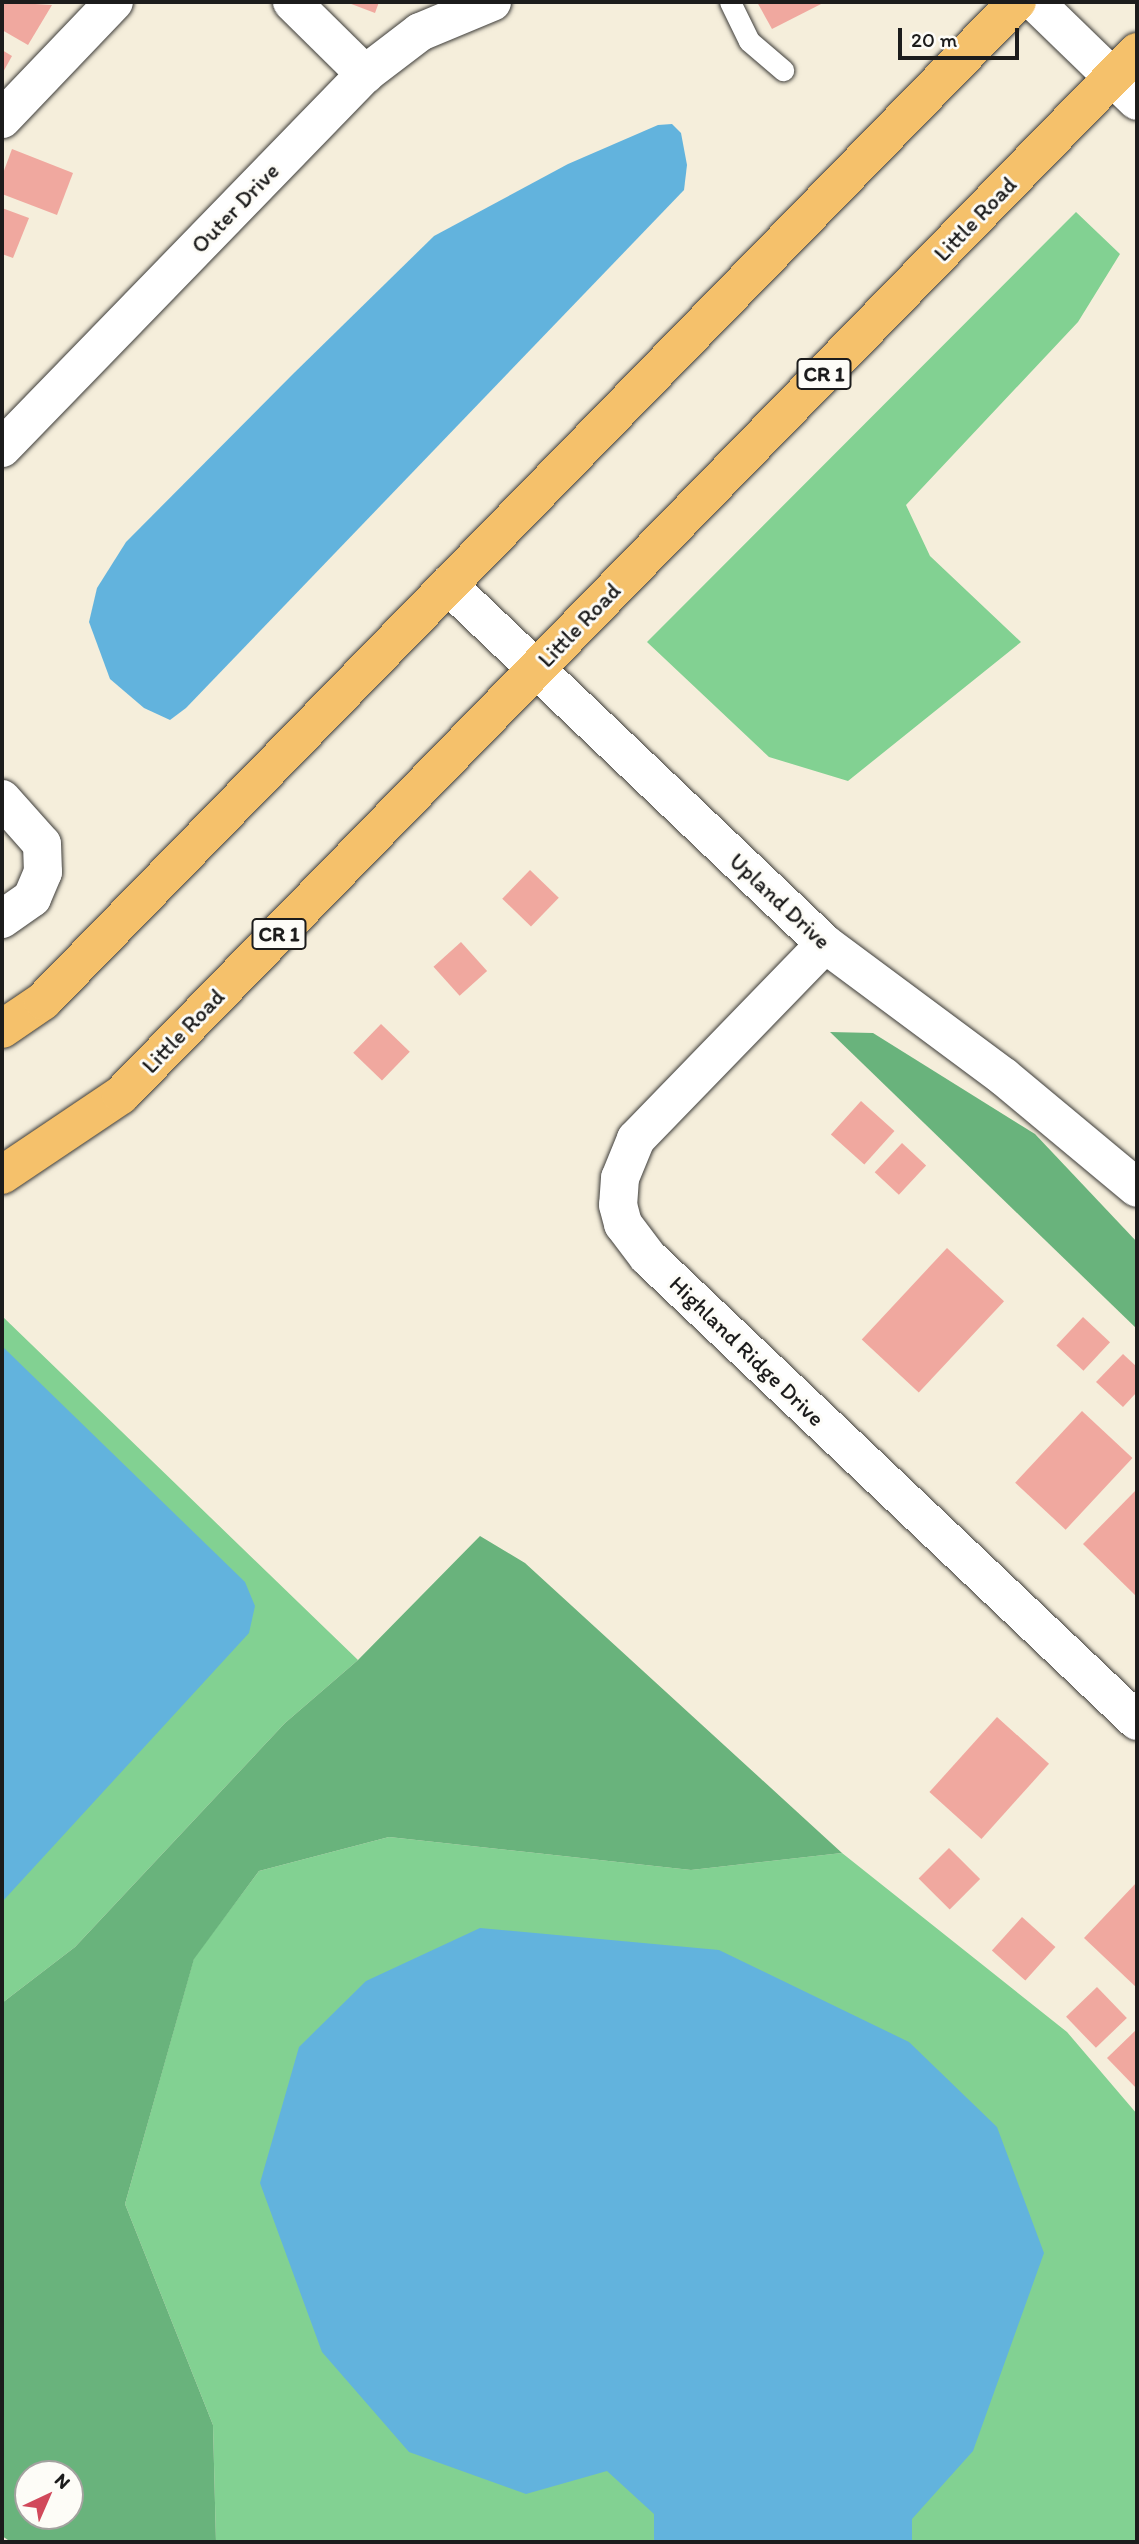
<!DOCTYPE html>
<style>
body{margin:0}
#map{position:relative;width:1139px;height:2544px;overflow:hidden;background:#f5eedb;font-family:Itim,sans-serif}
div>[style]{position:absolute}
.green>*{inset:0;background:#82d192}
.forest>*{inset:0;background:#69b37c}
.water>*{inset:0;background:#62b3dd}
.building>*{inset:0;background:#f0a89f;transform-origin:0 0}
.roads{filter:drop-shadow(0 0 2px #3d3c39) drop-shadow(0 0 2px #3d3c39)}
.service>*{height:21px;margin:-10.5px;padding:0 10.5px;transform-origin:10.5px;border-radius:10.5px;background:#fff}
.minor>*{height:38px;margin:-19px;padding:0 19px;transform-origin:19px;border-radius:19px;background:#fff}
.primary>*{height:38px;margin:-19px;padding:0 19px;transform-origin:19px;border-radius:19px;background:#f5c16b}
span{translate:-50% -50%;white-space:nowrap;text-align:center;line-height:1.15;-webkit-text-stroke:6px #fdfcf7;paint-order:stroke}
.shield-label span{padding:2px 5px;background:#fdfcf7;border:2px solid;border-radius:5px;-webkit-text-stroke-width:0}
.shield-label{font-size:21px;color:#1c1c1c;font-weight:700}
.street-label{font-size:23px;color:#1c1c1c}
.frame{position:absolute;inset:0;border:4px solid #1c1c1c;pointer-events:none}
.north{position:absolute;left:14px;top:2460px;width:70px;height:70px;box-sizing:border-box;background:#fdfcf7;border:2px solid #a3a29f;border-radius:50%;rotate:44deg;font-size:19px;font-weight:700;line-height:28px;text-align:center;color:#1c1c1c}
.north::after{content:'';display:block;margin:auto;width:24px;height:32px;background:#d1495b;clip-path:polygon(50% 0,100% 100%,50% 72%,0 100%)}
.scale{position:absolute;left:898px;top:28px;width:121px;height:32px;box-sizing:border-box;border:4px solid #1c1c1c;border-top:0;padding-left:9px;font-size:21px;line-height:24px;white-space:nowrap;color:#1c1c1c;-webkit-text-stroke:5px #fdfcf7;paint-order:stroke}
</style>
<div id="map">
<div class="green">
<i style="clip-path:polygon(1076px 212px,1120px 254px,1078px 322px,906px 505px,930px 556px,1021px 642px,848px 781px,769px 757px,647px 642px)"></i>
<i style="clip-path:polygon(2px 1316px,358px 1660px,285px 1723px,75px 1947px,2px 2003px)"></i>
<i style="clip-path:polygon(389px 1837px,691px 1870px,842px 1853px,1067px 2032px,1137px 2114px,1137px 2542px,216px 2542px,213px 2425px,125px 2204px,194px 1958px,259px 1871px)"></i>
</div>
<div class="forest">
<i style="clip-path:polygon(830px 1032px,873px 1033px,1035px 1134px,1137px 1242px,1137px 1329px)"></i>
<i style="clip-path:polygon(evenodd,480px 1536px,525px 1563px,842px 1853px,691px 1870px,389px 1837px,259px 1871px,194px 1959px,125px 2204px,213px 2425px,216px 2542px,11px 2542px,2px 2536px,2px 2003px,75px 1947px,285px 1723px,358px 1660px,480px 1536px,28px 2474px,70px 2474px,70px 2516px,28px 2516px,28px 2474px)"></i>
</div>
<div class="water">
<i style="clip-path:polygon(672px 124px,681px 133px,687px 165px,684px 190px,186px 708px,170px 720px,144px 708px,110px 679px,89px 622px,97px 588px,126px 542px,293px 374px,434px 236px,568px 164px,658px 125px)"></i>
<i style="clip-path:polygon(2px 1346px,245px 1582px,255px 1606px,249px 1633px,2px 1902px)"></i>
<i style="clip-path:polygon(480px 1928px,719px 1950px,909px 2042px,997px 2127px,1044px 2253px,973px 2451px,912px 2519px,912px 2542px,654px 2542px,654px 2514px,607px 2471px,526px 2494px,409px 2452px,322px 2352px,260px 2183px,299px 2047px,366px 1981px)"></i>
</div>
<div class="building">
<i style="clip-path:polygon(2px 2px,52px 5px,28px 45px,2px 30px)"></i>
<i style="clip-path:polygon(346px 2px,379px 2px,375px 13px)"></i>
<i style="clip-path:polygon(757px 2px,825px 2px,772px 29px)"></i>
<i style="clip-path:polygon(2px 50px,12px 56px,2px 74px)"></i>
<i style="clip-path:polygon(12px 149px,73px 173px,57px 215px,2px 194px,2px 176px)"></i>
<i style="clip-path:polygon(2px 208px,29px 218px,13px 258px,2px 254px)"></i>
<i style="left:530px;top:870px;width:40px;height:40px;rotate:44deg"></i>
<i style="left:461px;top:942px;width:39px;height:37px;rotate:48deg"></i>
<i style="left:381px;top:1024px;width:40px;height:40px;rotate:44deg"></i>
<i style="left:861px;top:1101px;width:45px;height:45px;rotate:42deg"></i>
<i style="left:902px;top:1143px;width:33px;height:40px;rotate:43deg"></i>
<i style="left:947px;top:1248px;width:78px;height:125px;rotate:43deg"></i>
<i style="left:1083px;top:1317px;width:37px;height:39px;rotate:43deg"></i>
<i style="clip-path:polygon(1123px 1354px,1137px 1367px,1137px 1392px,1123px 1407px,1096px 1382px)"></i>
<i style="left:1082px;top:1411px;width:69px;height:98px;rotate:43deg"></i>
<i style="clip-path:polygon(1137px 1489px,1137px 1597px,1083px 1544px)"></i>
<i style="left:997px;top:1717px;width:70px;height:101px;rotate:42deg"></i>
<i style="left:949px;top:1848px;width:44px;height:43px;rotate:45deg"></i>
<i style="clip-path:polygon(1137px 1882px,1137px 1988px,1084px 1938px)"></i>
<i style="left:1022px;top:1917px;width:45px;height:45px;rotate:42deg"></i>
<i style="left:1097px;top:1987px;width:43px;height:43px;rotate:46deg"></i>
<i style="clip-path:polygon(1137px 2029px,1137px 2089px,1107px 2058px)"></i>
</div>
<div class="roads">
<div class="service">
<i style="left:730px;top:2px;width:43px;rotate:64deg"></i>
<i style="left:749px;top:41px;width:45px;rotate:40.5deg"></i>
</div>
<div class="minor">
<i style="left:292px;top:2px;width:103px;rotate:44.6deg"></i>
<i style="left:1035px;top:2px;width:142px;rotate:44.1deg"></i>
<i style="left:2px;top:119px;width:162px;rotate:-46.3deg"></i>
<i style="left:2px;top:448px;width:521px;rotate:-45.86deg"></i>
<i style="left:365px;top:74px;width:69px;rotate:-37.4deg"></i>
<i style="left:420px;top:32px;width:78px;rotate:-22.6deg"></i>
<i style="left:448px;top:585px;width:521px;rotate:43.6deg"></i>
<i style="left:825px;top:944px;width:223px;rotate:36.6deg"></i>
<i style="left:1004px;top:1077px;width:173px;rotate:39.8deg"></i>
<i style="left:2px;top:799px;width:60px;rotate:48.4deg"></i>
<i style="left:42px;top:844px;width:28px;rotate:88deg"></i>
<i style="left:43px;top:872px;width:28px;rotate:113deg"></i>
<i style="left:32px;top:898px;width:37px;rotate:145deg"></i>
<i style="left:825px;top:944px;width:272px;rotate:134.1deg"></i>
<i style="left:636px;top:1139px;width:42px;rotate:112.3deg"></i>
<i style="left:620px;top:1178px;width:27px;rotate:94deg"></i>
<i style="left:618px;top:1205px;width:20px;rotate:75deg"></i>
<i style="left:623px;top:1224px;width:41px;rotate:52.9deg"></i>
<i style="left:648px;top:1257px;width:674px;rotate:43.5deg"></i>
</div>
<div class="primary">
<i style="left:2px;top:1029px;width:50px;rotate:-34.3deg"></i>
<i style="left:43px;top:1001px;width:1395px;rotate:-45.73deg"></i>
<i style="left:2px;top:1175px;width:143px;rotate:-33.9deg"></i>
<i style="left:121px;top:1095px;width:1456px;rotate:-45.75deg"></i>
</div>
</div>
<div class="shield-label">
<span style="left:824px;top:374px">CR 1</span>
<span style="left:279px;top:934px">CR 1</span>
</div>
<div class="street-label">
<span style="left:235px;top:208px;rotate:-46deg">Outer Drive</span>
<span style="left:975px;top:219px;rotate:-46deg">Little Road</span>
<span style="left:579px;top:625px;rotate:-46deg">Little Road</span>
<span style="left:780px;top:901px;rotate:43deg">Upland Drive</span>
<span style="left:183px;top:1031px;rotate:-46deg">Little Road</span>
<span style="left:747px;top:1351px;rotate:44deg">Highland Ridge Drive</span>
</div>
<div class="frame"></div>
<div class="north">N</div>
<div class="scale">20 m</div>
</div>
